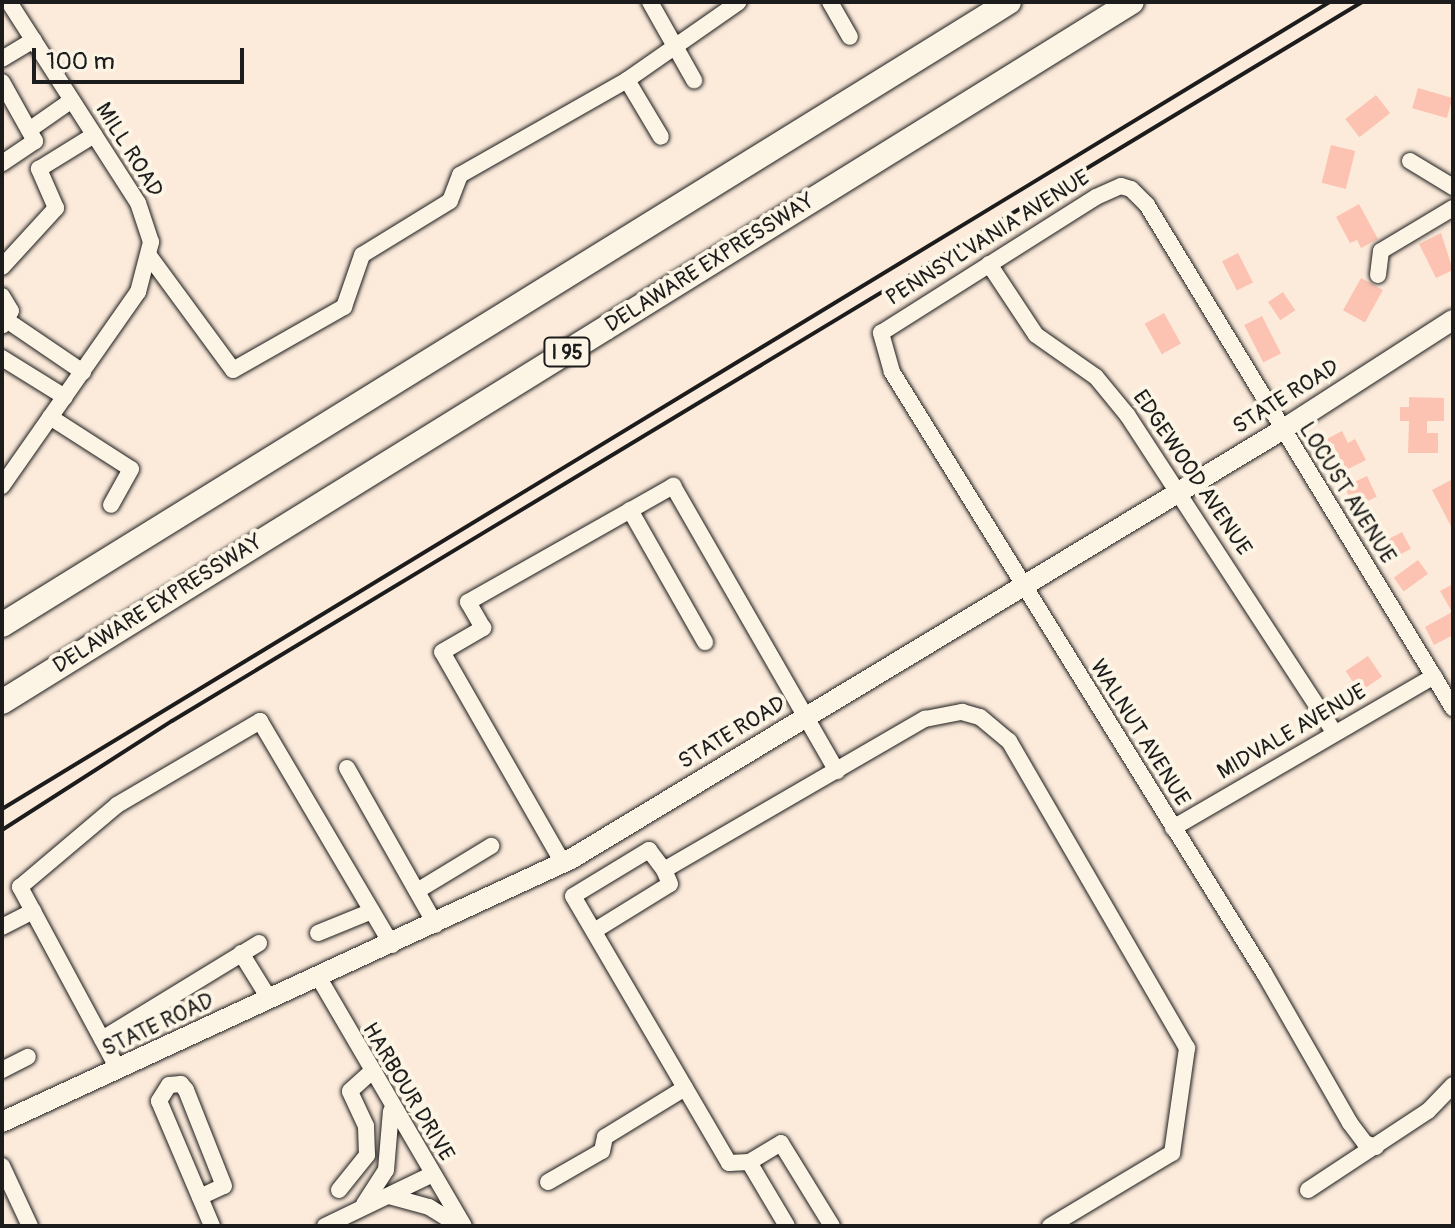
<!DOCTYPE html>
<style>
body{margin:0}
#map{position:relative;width:1455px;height:1228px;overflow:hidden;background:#fcebdb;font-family:Pangolin,sans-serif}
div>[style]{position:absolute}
.building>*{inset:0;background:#fcc3b2;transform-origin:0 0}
.roads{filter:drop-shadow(0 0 2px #1c1c1c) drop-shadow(0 0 2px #1c1c1c)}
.minor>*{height:16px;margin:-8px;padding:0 8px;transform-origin:8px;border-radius:8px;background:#fcf5e5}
.major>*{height:20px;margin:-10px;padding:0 10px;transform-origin:10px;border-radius:10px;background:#fcf5e5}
.highway>*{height:24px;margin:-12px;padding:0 12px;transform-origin:12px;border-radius:12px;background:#fcf5e5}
.rail>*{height:4px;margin:-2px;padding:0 2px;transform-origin:2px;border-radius:2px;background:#1c1c1c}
span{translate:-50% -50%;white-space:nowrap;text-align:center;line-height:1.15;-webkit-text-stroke:8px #fcf5e5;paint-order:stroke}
.shield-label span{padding:2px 6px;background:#fcf5e5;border:2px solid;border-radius:6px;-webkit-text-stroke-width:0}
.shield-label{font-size:20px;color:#1c1c1c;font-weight:700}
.street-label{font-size:22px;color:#1c1c1c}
.frame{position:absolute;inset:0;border:4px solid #1c1c1c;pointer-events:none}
.scale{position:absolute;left:32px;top:48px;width:212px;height:36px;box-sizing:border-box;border:4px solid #1c1c1c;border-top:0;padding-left:10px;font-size:24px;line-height:28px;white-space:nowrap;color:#1c1c1c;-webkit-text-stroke:6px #fcf5e5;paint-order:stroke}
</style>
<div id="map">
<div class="building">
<i style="left:1418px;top:88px;width:36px;height:21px;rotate:16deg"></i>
<i style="left:1376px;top:95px;width:23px;height:39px;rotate:52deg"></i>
<i style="left:1331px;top:145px;width:25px;height:39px;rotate:14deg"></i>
<i style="clip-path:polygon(1359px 204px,1378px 239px,1361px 248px,1357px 240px,1350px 243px,1336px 217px)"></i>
<i style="clip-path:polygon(1441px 233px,1453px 270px,1436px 278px,1419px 244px)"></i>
<i style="left:1238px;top:253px;width:33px;height:18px;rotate:63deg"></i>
<i style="left:1361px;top:278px;width:25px;height:37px;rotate:29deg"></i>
<i style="left:1283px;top:292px;width:22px;height:18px;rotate:56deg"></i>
<i style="left:1164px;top:313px;width:35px;height:22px;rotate:61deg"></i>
<i style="left:1262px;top:316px;width:42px;height:20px;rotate:63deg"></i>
<i style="clip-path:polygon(1409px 397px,1444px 398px,1444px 421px,1427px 421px,1427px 433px,1438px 433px,1438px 453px,1408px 453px,1409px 421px,1400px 421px,1400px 407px,1409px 407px)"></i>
<i style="clip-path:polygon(1342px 431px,1348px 443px,1355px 439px,1366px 460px,1346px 470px,1335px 449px,1327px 453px,1321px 442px)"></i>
<i style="left:1367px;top:476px;width:23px;height:25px;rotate:65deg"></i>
<i style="clip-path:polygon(1453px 479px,1453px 530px,1432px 490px)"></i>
<i style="left:1402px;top:532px;width:19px;height:30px;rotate:62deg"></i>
<i style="left:1418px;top:560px;width:17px;height:30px;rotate:54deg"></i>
<i style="clip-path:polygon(1453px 584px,1453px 635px,1434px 645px,1425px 627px,1452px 612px,1440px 591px)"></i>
<i style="left:1368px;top:656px;width:25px;height:27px;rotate:56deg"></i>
</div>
<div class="roads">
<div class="minor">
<i style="left:650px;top:2px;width:90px;rotate:60.6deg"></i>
<i style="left:830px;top:2px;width:40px;rotate:60.3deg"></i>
<i style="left:2px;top:59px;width:37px;rotate:-31deg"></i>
<i style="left:627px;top:80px;width:136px;rotate:-34.9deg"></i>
<i style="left:2px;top:82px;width:68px;rotate:60.8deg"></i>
<i style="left:35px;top:141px;width:40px;rotate:146deg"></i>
<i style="left:29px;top:130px;width:52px;rotate:-34.9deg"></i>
<i style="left:1410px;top:161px;width:50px;rotate:31.2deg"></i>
<i style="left:150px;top:257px;width:140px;rotate:53.7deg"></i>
<i style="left:233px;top:370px;width:128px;rotate:-29.6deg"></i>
<i style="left:344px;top:307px;width:55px;rotate:-70.9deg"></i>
<i style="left:362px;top:255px;width:103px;rotate:-31.5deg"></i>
<i style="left:450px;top:201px;width:28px;rotate:-69deg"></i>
<i style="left:460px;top:175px;width:192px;rotate:-29.6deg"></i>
<i style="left:627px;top:80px;width:66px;rotate:59.2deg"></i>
<i style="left:989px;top:264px;width:85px;rotate:56.5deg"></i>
<i style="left:1036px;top:335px;width:73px;rotate:35deg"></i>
<i style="left:1096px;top:377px;width:50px;rotate:50.6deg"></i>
<i style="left:1128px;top:416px;width:376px;rotate:56.9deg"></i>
<i style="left:2px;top:267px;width:80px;rotate:-47.5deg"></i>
<i style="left:56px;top:208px;width:43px;rotate:-113.6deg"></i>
<i style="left:39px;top:169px;width:65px;rotate:-31.7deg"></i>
<i style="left:1378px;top:275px;width:24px;rotate:-83deg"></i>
<i style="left:1381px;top:251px;width:84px;rotate:-30.8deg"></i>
<i style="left:2px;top:296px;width:17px;rotate:59deg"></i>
<i style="left:11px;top:311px;width:17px;rotate:121deg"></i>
<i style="left:2px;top:317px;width:98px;rotate:34.2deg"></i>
<i style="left:2px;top:358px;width:74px;rotate:31.8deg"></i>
<i style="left:50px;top:417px;width:96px;rotate:32.7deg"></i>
<i style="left:131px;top:469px;width:41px;rotate:119.1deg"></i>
<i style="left:2px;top:486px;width:237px;rotate:-55deg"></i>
<i style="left:138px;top:292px;width:52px;rotate:-75.4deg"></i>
<i style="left:151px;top:242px;width:41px;rotate:-108.4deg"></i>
<i style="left:138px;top:203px;width:239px;rotate:-122.7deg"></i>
<i style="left:630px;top:510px;width:152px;rotate:60.4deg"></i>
<i style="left:347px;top:768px;width:180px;rotate:60.5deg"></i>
<i style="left:1173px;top:828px;width:302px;rotate:-30.2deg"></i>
<i style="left:563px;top:863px;width:243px;rotate:-119.8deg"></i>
<i style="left:442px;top:652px;width:48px;rotate:-30.3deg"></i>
<i style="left:483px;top:628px;width:30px;rotate:-120deg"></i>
<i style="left:468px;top:602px;width:236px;rotate:-29.5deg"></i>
<i style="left:673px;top:486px;width:329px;rotate:60.1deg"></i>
<i style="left:417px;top:891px;width:87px;rotate:-31.3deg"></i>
<i style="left:2px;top:927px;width:35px;rotate:-27deg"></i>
<i style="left:594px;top:931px;width:89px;rotate:-31.7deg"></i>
<i style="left:670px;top:884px;width:15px;rotate:-113deg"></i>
<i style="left:318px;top:933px;width:58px;rotate:-22.2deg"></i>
<i style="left:241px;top:953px;width:55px;rotate:58.3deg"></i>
<i style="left:319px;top:978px;width:287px;rotate:59.7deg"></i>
<i style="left:102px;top:1039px;width:184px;rotate:-31.4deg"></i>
<i style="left:118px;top:1069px;width:207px;rotate:-118.3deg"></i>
<i style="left:20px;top:887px;width:127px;rotate:-40.2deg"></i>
<i style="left:117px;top:805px;width:166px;rotate:-30.4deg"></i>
<i style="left:260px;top:721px;width:260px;rotate:59.5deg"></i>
<i style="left:2px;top:1070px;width:29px;rotate:-27deg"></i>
<i style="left:1376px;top:1147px;width:12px;rotate:-160deg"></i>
<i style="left:1365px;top:1143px;width:25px;rotate:-127deg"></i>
<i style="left:1350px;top:1123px;width:173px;rotate:-119.8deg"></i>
<i style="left:1264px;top:973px;width:707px;rotate:-121.76deg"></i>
<i style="left:892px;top:372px;width:41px;rotate:-105.8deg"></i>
<i style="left:881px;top:333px;width:254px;rotate:-32.3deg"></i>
<i style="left:1096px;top:197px;width:27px;rotate:-24deg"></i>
<i style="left:1121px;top:186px;width:10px;rotate:17deg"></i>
<i style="left:1131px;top:189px;width:23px;rotate:45deg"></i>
<i style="left:1147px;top:205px;width:589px;rotate:58.69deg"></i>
<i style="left:749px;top:1162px;width:74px;rotate:59.3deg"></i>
<i style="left:2px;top:1166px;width:66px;rotate:65deg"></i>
<i style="left:548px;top:1182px;width:62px;rotate:-29.9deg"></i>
<i style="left:602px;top:1151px;width:14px;rotate:-78deg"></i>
<i style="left:605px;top:1137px;width:94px;rotate:-31.5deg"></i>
<i style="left:339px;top:1190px;width:45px;rotate:-51.3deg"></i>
<i style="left:367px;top:1155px;width:29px;rotate:-92deg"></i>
<i style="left:366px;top:1126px;width:38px;rotate:-115deg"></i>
<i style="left:350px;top:1091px;width:28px;rotate:-42deg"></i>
<i style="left:1308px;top:1190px;width:144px;rotate:-33.4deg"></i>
<i style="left:1428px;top:1111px;width:36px;rotate:-46deg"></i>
<i style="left:389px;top:1196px;width:41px;rotate:15.4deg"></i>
<i style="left:429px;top:1207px;width:36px;rotate:32deg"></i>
<i style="left:200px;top:1197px;width:26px;rotate:-25deg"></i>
<i style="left:224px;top:1186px;width:103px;rotate:-111.6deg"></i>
<i style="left:186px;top:1090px;width:8px;rotate:-130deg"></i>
<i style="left:181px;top:1084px;width:12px;rotate:175deg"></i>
<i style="left:169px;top:1085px;width:19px;rotate:122deg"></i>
<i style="left:159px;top:1101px;width:136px;rotate:67deg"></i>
<i style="left:364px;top:1204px;width:40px;rotate:-57.1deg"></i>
<i style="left:386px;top:1170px;width:59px;rotate:-85.2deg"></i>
<i style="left:325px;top:1226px;width:118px;rotate:-25.7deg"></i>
<i style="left:832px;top:1226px;width:97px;rotate:-121.6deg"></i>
<i style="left:781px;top:1143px;width:37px;rotate:149deg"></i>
<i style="left:749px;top:1162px;width:20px;rotate:177deg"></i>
<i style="left:729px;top:1163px;width:309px;rotate:-120.3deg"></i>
<i style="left:573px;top:896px;width:89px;rotate:-31.2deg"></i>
<i style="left:649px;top:850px;width:25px;rotate:53deg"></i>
<i style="left:664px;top:870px;width:302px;rotate:-30.1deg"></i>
<i style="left:925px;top:719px;width:38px;rotate:-11deg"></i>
<i style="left:962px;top:712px;width:19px;rotate:16deg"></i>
<i style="left:980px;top:717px;width:38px;rotate:40deg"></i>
<i style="left:1009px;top:741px;width:355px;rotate:59.9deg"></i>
<i style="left:1187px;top:1048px;width:106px;rotate:98.1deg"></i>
<i style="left:1172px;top:1153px;width:142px;rotate:149.1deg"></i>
</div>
<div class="major">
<i style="left:2px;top:1122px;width:627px;rotate:-24.81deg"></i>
<i style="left:571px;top:859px;width:830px;rotate:-31.11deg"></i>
<i style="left:1282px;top:430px;width:203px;rotate:-32.8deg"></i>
</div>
<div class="highway">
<i style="left:2px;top:625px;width:1184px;rotate:-31.74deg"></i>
<i style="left:2px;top:702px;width:1329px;rotate:-31.78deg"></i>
</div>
</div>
<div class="rail">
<i style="left:2px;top:809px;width:1554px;rotate:-31.29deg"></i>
<i style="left:2px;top:830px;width:202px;rotate:-32.7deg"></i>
<i style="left:172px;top:721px;width:1390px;rotate:-31.14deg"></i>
</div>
<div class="shield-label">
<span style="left:567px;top:352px">I 95</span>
</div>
<div class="street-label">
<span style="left:129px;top:150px;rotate:58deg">MILL ROAD</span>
<span style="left:988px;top:238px;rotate:-32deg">PENNSYLVANIA AVENUE</span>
<span style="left:710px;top:263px;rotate:-32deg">DELAWARE EXPRESSWAY</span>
<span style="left:1286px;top:397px;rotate:-32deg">STATE ROAD</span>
<span style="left:1192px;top:473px;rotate:56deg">EDGEWOOD AVENUE</span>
<span style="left:1347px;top:493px;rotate:58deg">LOCUST AVENUE</span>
<span style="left:158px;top:604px;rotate:-32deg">DELAWARE EXPRESSWAY</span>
<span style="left:1292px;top:732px;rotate:-30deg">MIDVALE AVENUE</span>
<span style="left:732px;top:733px;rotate:-31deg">STATE ROAD</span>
<span style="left:1140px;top:733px;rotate:58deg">WALNUT AVENUE</span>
<span style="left:158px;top:1025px;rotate:-25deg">STATE ROAD</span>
<span style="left:408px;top:1092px;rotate:59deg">HARBOUR DRIVE</span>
</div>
<div class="frame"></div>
<div class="scale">100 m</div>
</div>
